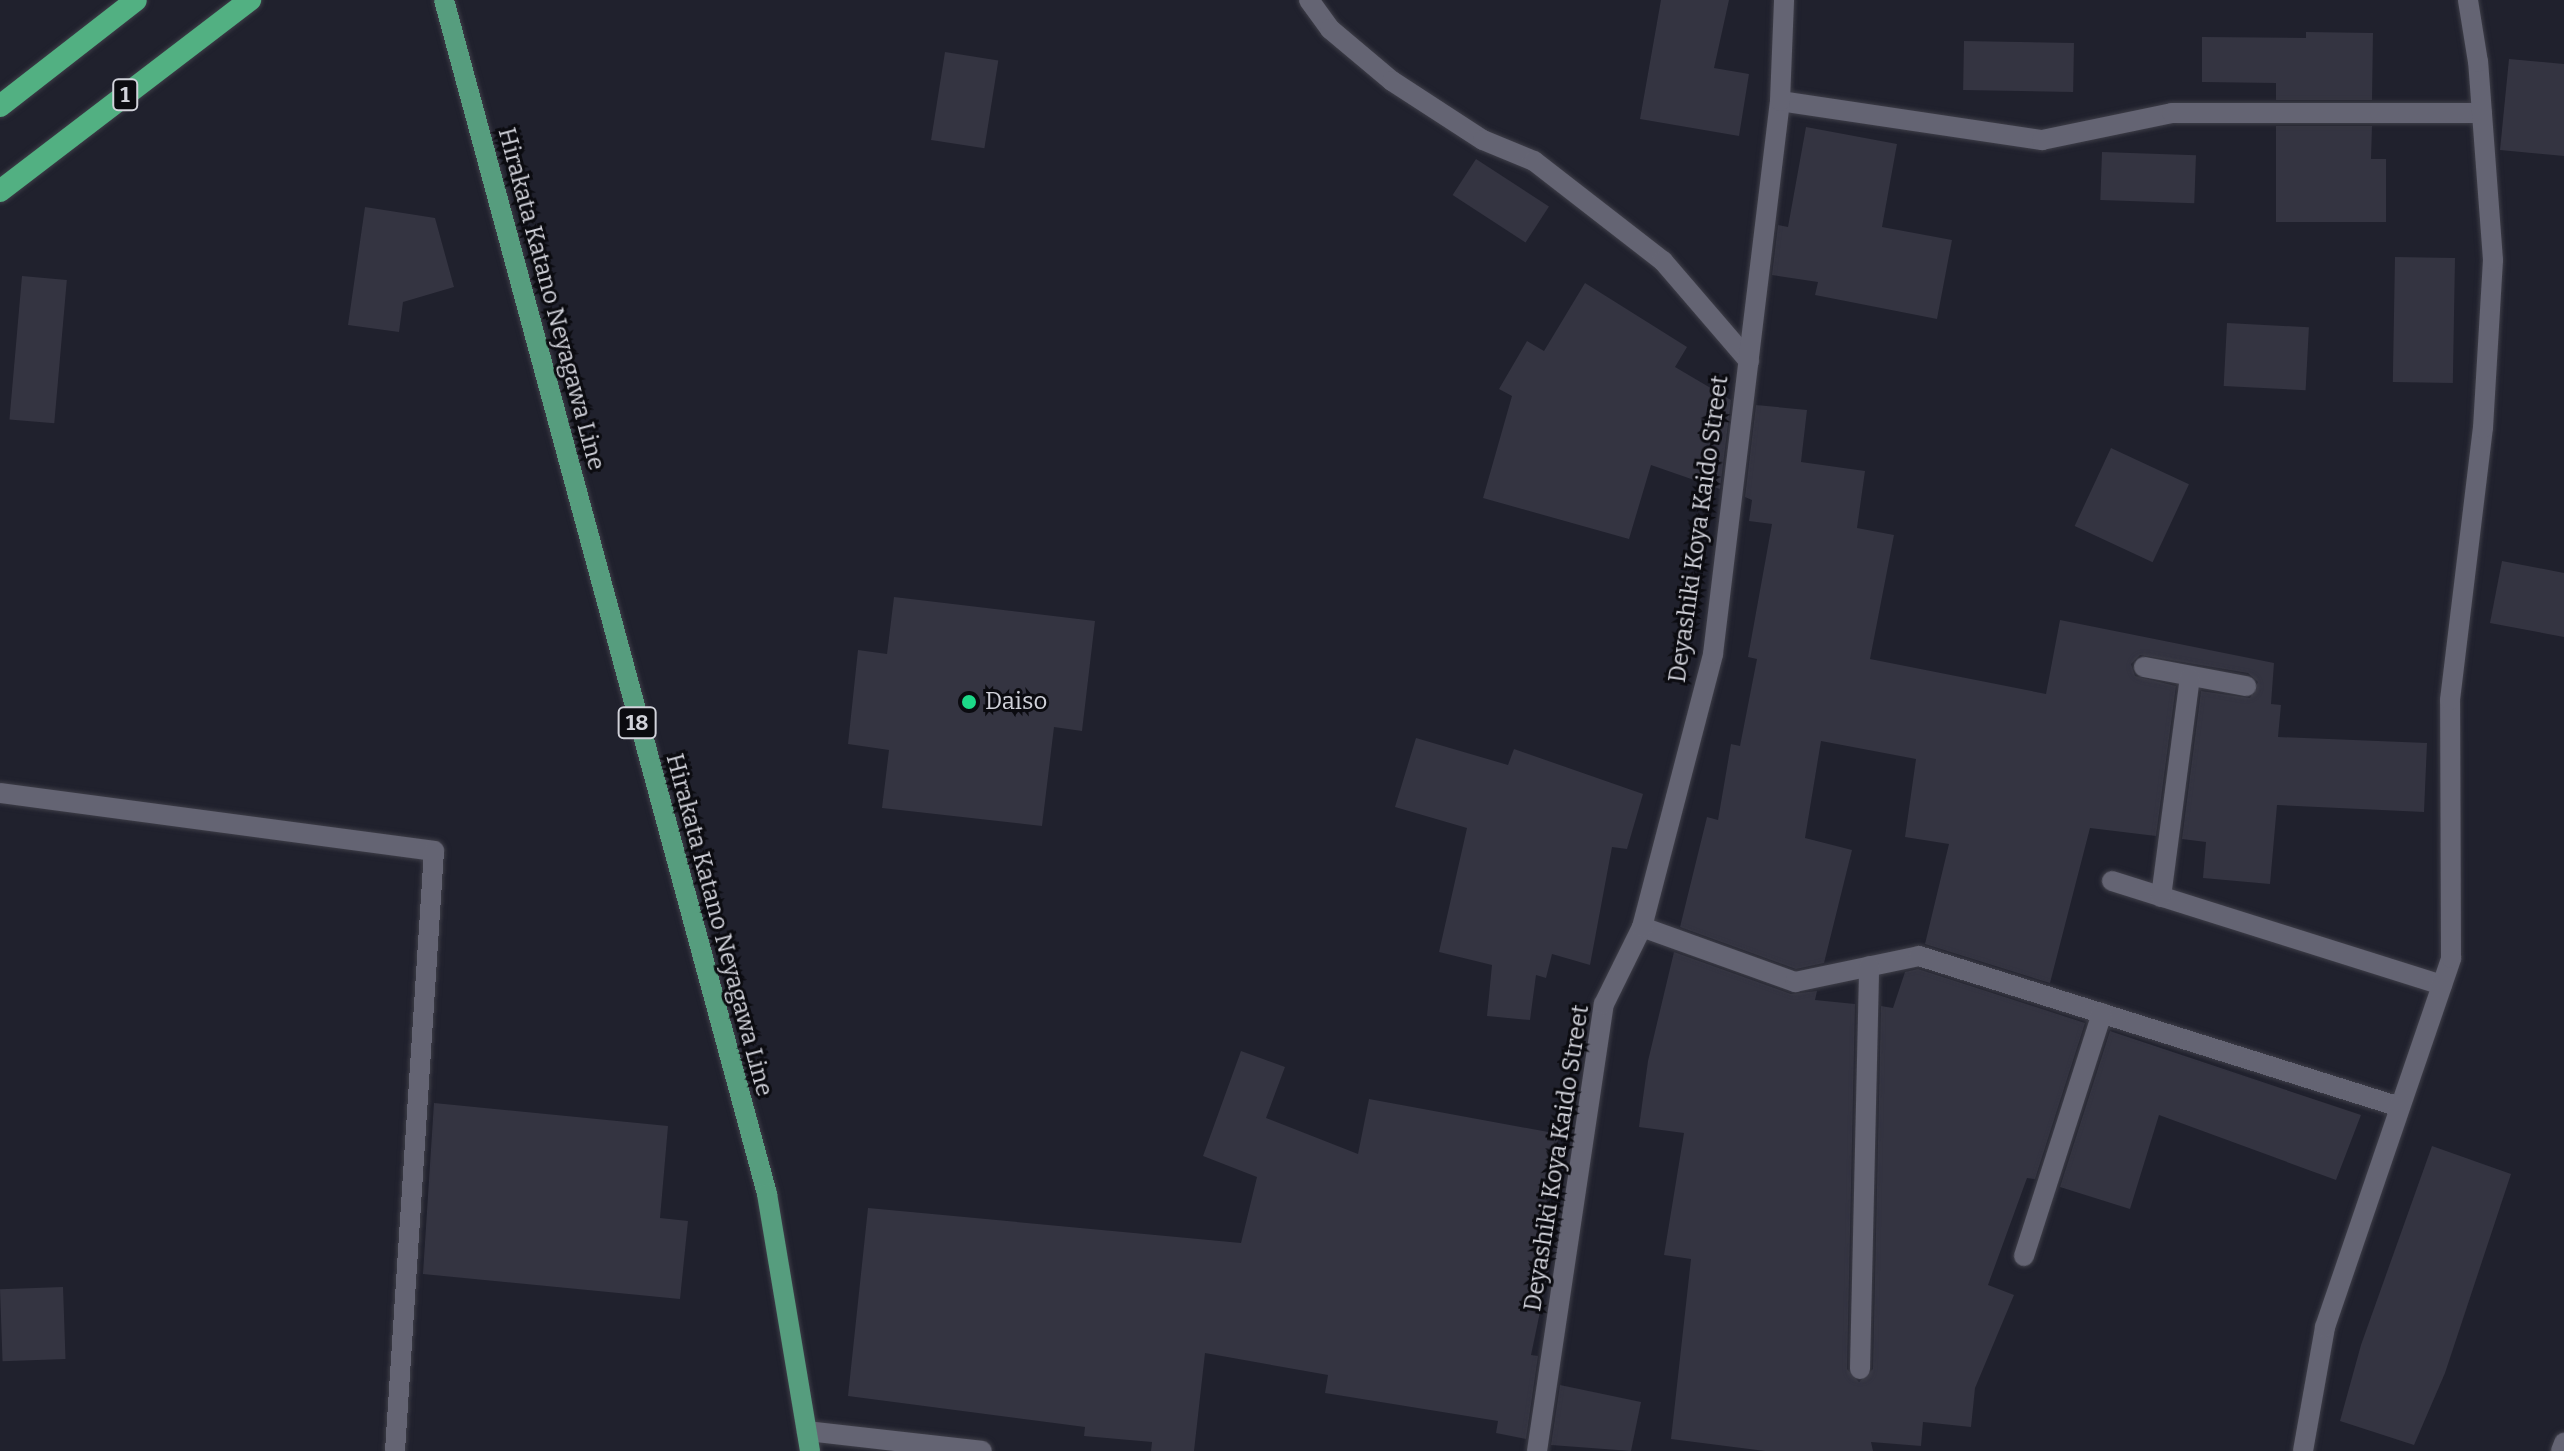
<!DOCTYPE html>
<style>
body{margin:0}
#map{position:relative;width:2564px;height:1451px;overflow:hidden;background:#20212d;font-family:Bitter,serif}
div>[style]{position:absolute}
.building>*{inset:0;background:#343441;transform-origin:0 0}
.roads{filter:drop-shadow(0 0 2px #3e3e48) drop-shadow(0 0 2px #3e3e48)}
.service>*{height:20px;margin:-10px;padding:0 10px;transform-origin:10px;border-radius:10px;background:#646473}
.minor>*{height:20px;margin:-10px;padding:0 10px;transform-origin:10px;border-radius:10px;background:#646473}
.primary>*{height:20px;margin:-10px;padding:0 10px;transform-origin:10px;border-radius:10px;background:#569d7e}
.trunk>*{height:22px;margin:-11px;padding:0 11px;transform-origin:11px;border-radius:11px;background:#52b082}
.dots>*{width:22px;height:22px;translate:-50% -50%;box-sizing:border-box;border:4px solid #0b0b10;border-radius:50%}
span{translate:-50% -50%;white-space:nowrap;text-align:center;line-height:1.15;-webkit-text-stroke:6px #0b0b10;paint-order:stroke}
.shield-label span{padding:2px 6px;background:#0b0b10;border:2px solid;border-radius:6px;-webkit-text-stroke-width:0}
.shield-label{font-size:22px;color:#d1d2da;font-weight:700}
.street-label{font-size:24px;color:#d1d2da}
.poi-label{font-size:24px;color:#d1d2da}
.left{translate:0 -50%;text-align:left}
</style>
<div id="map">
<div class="building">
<i style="clip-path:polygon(1661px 0,1729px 0,1714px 68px,1749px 74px,1739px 136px,1640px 119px)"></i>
<i style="clip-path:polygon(2306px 32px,2373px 33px,2372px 100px,2276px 100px,2276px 83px,2202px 82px,2202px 37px,2306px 38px)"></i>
<i style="left:1964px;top:41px;width:110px;height:49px;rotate:1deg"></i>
<i style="left:945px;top:52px;width:54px;height:89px;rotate:9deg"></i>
<i style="clip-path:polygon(2509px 59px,2564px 64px,2564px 156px,2500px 150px)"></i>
<i style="clip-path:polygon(2276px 126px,2372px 126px,2371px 159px,2386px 159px,2386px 222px,2276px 222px)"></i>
<i style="clip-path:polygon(1806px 127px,1897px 144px,1882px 227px,1952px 240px,1937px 319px,1815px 295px,1818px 282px,1772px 275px,1778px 225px,1788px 227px)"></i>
<i style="left:2102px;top:152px;width:94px;height:48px;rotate:2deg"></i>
<i style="left:1476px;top:159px;width:87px;height:43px;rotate:33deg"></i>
<i style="clip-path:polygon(365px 207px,435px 218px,454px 287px,403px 302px,399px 332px,348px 325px)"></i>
<i style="left:2395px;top:257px;width:60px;height:125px;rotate:1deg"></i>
<i style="left:22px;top:276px;width:45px;height:144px;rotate:5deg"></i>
<i style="clip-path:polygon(1585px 283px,1687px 347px,1675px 367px,1731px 400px,1720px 489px,1651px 465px,1629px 539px,1483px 498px,1512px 396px,1499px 389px,1527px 341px,1544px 351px)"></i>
<i style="left:2227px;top:323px;width:82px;height:63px;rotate:3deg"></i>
<i style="clip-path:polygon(1756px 405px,1807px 410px,1801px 462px,1865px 471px,1857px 528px,1894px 535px,1870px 659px,2046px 694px,2060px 620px,2274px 663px,2271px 704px,2281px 705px,2278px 737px,2427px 743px,2424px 812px,2277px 805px,2270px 884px,2203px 878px,2206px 842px,2182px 839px,2201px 691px,2250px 698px,2258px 682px,2248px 673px,2140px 655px,2131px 664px,2135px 676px,2176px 686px,2156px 836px,2090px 828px,2050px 983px,1925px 944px,1949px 844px,1905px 837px,1916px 759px,1821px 741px,1805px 838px,1852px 850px,1824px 963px,1796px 969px,1680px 927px,1707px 817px,1718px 820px,1731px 744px,1740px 746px,1757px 659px,1748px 657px,1772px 524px,1749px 521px,1752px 500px,1745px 497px)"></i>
<i style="left:2111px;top:448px;width:86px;height:86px;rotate:25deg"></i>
<i style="clip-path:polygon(2502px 561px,2564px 573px,2564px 637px,2490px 623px)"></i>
<i style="clip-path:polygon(894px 597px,1095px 621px,1082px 731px,1054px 727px,1042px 826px,882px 808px,889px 750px,848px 744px,858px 650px,887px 654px)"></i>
<i style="clip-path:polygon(1416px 738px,1508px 765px,1514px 749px,1643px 794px,1627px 849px,1612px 847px,1590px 965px,1552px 954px,1546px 978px,1536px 975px,1530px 1020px,1487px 1016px,1492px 965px,1439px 952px,1467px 828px,1395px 807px)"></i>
<i style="clip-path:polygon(1674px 952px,1791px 994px,1817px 991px,1815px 1000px,1855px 1004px,1847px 1369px,1859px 1382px,1873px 1369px,1881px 1006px,1893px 1008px,1905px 972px,1918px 969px,2085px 1023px,2035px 1179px,2027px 1178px,1988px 1285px,2014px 1295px,1975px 1388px,1971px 1427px,1923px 1422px,1921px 1446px,1871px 1442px,1873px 1451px,1765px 1451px,1671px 1439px,1691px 1259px,1664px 1255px,1684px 1133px,1639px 1127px,1648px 1061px)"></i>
<i style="clip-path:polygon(2110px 1031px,2361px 1115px,2336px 1180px,2159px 1115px,2130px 1209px,2060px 1187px)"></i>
<i style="clip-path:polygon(1241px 1051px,1285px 1067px,1266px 1118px,1358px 1154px,1369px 1099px,1559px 1134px,1538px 1247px,1553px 1250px,1531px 1355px,1538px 1356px,1526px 1439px,1496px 1433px,1498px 1421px,1325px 1393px,1328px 1375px,1205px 1353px,1194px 1451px,1151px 1451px,1152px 1442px,1084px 1436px,1085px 1427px,848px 1396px,868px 1208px,1241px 1243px,1257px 1177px,1203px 1156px)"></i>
<i style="clip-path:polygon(434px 1103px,668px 1126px,660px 1218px,688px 1221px,680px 1299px,423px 1274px)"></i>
<i style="clip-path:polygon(2432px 1146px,2511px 1174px,2445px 1373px,2414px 1445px,2340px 1421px,2361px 1345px)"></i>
<i style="left:63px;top:1287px;width:72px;height:63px;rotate:88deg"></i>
<i style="clip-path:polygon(1560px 1385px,1641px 1402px,1631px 1451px,1551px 1445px)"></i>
</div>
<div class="roads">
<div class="service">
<i style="left:1780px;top:101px;width:265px;rotate:8.5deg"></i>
<i style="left:2042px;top:140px;width:133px;rotate:-11.7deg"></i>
<i style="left:2172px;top:113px;width:310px"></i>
<i style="left:2144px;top:667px;width:104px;rotate:10.6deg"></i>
<i style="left:2112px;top:881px;width:346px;rotate:17.5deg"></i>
<i style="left:2161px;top:897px;width:221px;rotate:-82.5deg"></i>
<i style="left:1642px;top:927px;width:163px;rotate:19.8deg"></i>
<i style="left:1795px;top:982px;width:127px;rotate:-11.8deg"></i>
<i style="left:1919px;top:956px;width:504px;rotate:17.43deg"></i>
<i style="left:2024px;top:1256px;width:255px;rotate:-72.2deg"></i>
<i style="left:1860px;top:1369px;width:403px;rotate:-88.7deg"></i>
<i style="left:807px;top:1431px;width:176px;rotate:6.5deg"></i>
</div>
<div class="minor">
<i style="left:1309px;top:0;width:36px;rotate:54deg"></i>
<i style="left:1330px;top:29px;width:81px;rotate:40deg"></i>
<i style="left:1392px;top:81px;width:108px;rotate:33deg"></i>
<i style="left:1483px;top:140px;width:55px;rotate:22.4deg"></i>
<i style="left:1534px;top:161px;width:163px;rotate:37.8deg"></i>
<i style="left:1663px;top:261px;width:132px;rotate:49.3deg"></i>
<i style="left:0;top:793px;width:438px;rotate:7.6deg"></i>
<i style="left:434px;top:851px;width:601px;rotate:93.72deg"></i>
<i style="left:1537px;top:1451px;width:452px;rotate:-81.5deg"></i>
<i style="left:1604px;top:1004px;width:86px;rotate:-63.7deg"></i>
<i style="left:1642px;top:927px;width:282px;rotate:-75.4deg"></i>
<i style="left:1713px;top:654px;width:557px;rotate:-83.09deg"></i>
<i style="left:1780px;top:101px;width:101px;rotate:-87.7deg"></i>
<i style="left:2303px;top:1451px;width:126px;rotate:-79.9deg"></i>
<i style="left:2325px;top:1327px;width:390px;rotate:-71.1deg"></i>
<i style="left:2451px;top:958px;width:258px;rotate:-90.2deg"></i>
<i style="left:2450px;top:700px;width:274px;rotate:-83.1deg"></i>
<i style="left:2483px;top:428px;width:168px;rotate:-86.6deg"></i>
<i style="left:2493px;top:260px;width:199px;rotate:-94.3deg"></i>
<i style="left:2478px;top:62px;width:63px;rotate:-99.2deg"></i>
<i style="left:2561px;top:1451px;width:9px;rotate:-69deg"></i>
</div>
<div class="primary">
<i style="left:444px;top:0;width:1237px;rotate:74.86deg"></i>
<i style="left:767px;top:1194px;width:261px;rotate:80.5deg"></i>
</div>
<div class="trunk">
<i style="left:0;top:106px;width:172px;rotate:-37.9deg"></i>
<i style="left:0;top:191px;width:315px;rotate:-37.4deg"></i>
</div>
</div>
<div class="dots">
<i style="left:969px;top:702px;background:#1cd988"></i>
</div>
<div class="shield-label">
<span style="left:125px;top:95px">1</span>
<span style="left:637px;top:723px">18</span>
</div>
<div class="street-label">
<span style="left:551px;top:299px;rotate:75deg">Hirakata Katano Neyagawa Line</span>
<span style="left:1699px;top:529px;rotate:-82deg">Deyashiki Koya Kaido Street</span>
<span style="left:719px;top:925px;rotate:75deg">Hirakata Katano Neyagawa Line</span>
<span style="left:1557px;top:1158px;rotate:-81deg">Deyashiki Koya Kaido Street</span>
</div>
<div class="poi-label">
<span class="left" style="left:985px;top:702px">Daiso</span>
</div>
</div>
